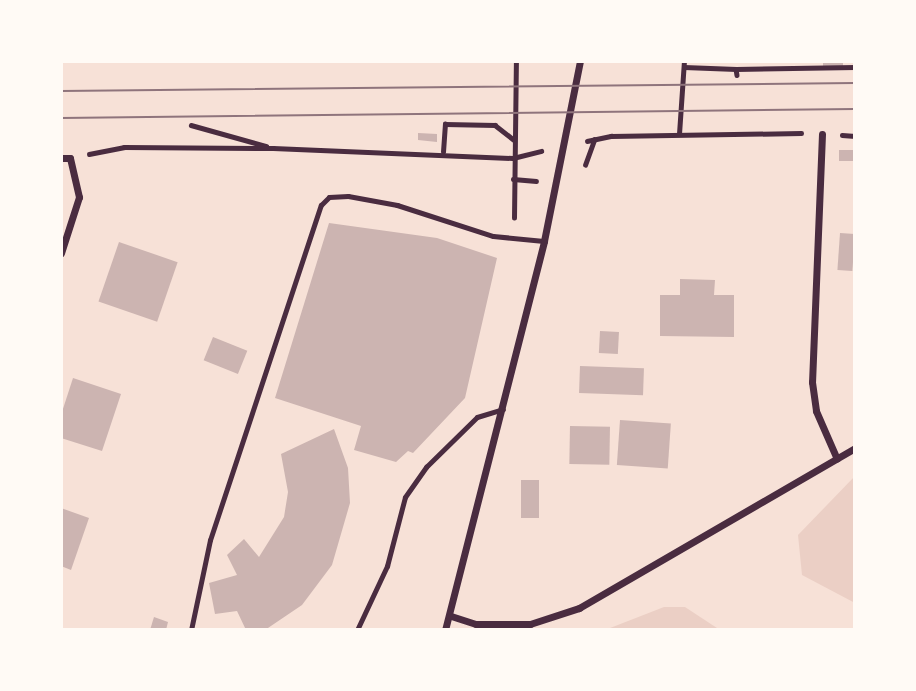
<!DOCTYPE html>
<style>
body{margin:0}
#map{position:relative;width:916px;height:691px;overflow:hidden;background:#f7e1d7;font-family:Quicksand,sans-serif}
div>[style]{position:absolute}
.green>*{inset:0;background:#ebcfc5}
.building>*{inset:0;background:#ccb4b1;transform-origin:0 0}
.path>*{height:4.5px;margin:-2.25px;padding:0 2.25px;transform-origin:2.25px;border-radius:2.25px;background:#4a2c40}
.service>*{height:5px;margin:-2.5px;padding:0 2.5px;transform-origin:2.5px;border-radius:2.5px;background:#4a2c40}
.minor>*{height:7px;margin:-3.5px;padding:0 3.5px;transform-origin:3.5px;border-radius:3.5px;background:#4a2c40}
.tram>*{height:2px;margin:-1px;padding:0 1px;transform-origin:1px;border-radius:1px;background:#8f747c}
span{translate:-50% -50%;white-space:nowrap;text-align:center;line-height:1.15;-webkit-text-stroke:6px #fffaf5;paint-order:stroke}
.frame{position:absolute;inset:0;border:63px solid #fffaf5;pointer-events:none}
</style>
<div id="map">
<div class="green">
<i style="clip-path:polygon(855px 476px,855px 603px,802px 575px,798px 535px)"></i>
<i style="clip-path:polygon(664px 607px,685px 607px,720px 630px,605px 630px)"></i>
</div>
<div class="building">
<i style="left:823px;top:61px;width:20px;height:6px"></i>
<i style="clip-path:polygon(418px 133px,437px 134px,437px 142px,418px 140px)"></i>
<i style="left:839px;top:150px;width:16px;height:11px"></i>
<i style="clip-path:polygon(329px 223px,437px 238px,497px 258px,465px 398px,413px 453px,408px 451px,396px 462px,354px 450px,361px 426px,275px 398px)"></i>
<i style="left:840px;top:233px;width:15px;height:37px;rotate:4deg"></i>
<i style="left:119px;top:242px;width:62px;height:63px;rotate:19deg"></i>
<i style="clip-path:polygon(680px 279px,715px 280px,714px 295px,734px 295px,734px 337px,660px 336px,660px 295px,680px 295px)"></i>
<i style="left:600px;top:331px;width:19px;height:22px;rotate:3deg"></i>
<i style="left:213px;top:337px;width:37px;height:25px;rotate:22deg"></i>
<i style="left:580px;top:366px;width:64px;height:27px;rotate:2deg"></i>
<i style="clip-path:polygon(73px 378px,121px 394px,102px 451px,61px 438px,61px 415px)"></i>
<i style="left:620px;top:420px;width:51px;height:45px;rotate:4deg"></i>
<i style="left:570px;top:426px;width:40px;height:38px;rotate:1deg"></i>
<i style="clip-path:polygon(334px 429px,348px 468px,350px 503px,332px 565px,302px 605px,265px 630px,246px 630px,237px 611px,215px 614px,209px 583px,237px 575px,227px 555px,244px 539px,259px 557px,284px 517px,288px 492px,281px 454px)"></i>
<i style="left:521px;top:480px;width:18px;height:38px"></i>
<i style="clip-path:polygon(61px 508px,89px 518px,71px 570px,61px 566px)"></i>
<i style="clip-path:polygon(154px 617px,168px 622px,166px 630px,150px 630px)"></i>
</div>
<div class="path">
<i style="left:684px;top:67px;width:52px;rotate:2.2deg"></i>
<i style="left:736px;top:69px;width:6px;rotate:81deg"></i>
<i style="left:736px;top:69px;width:119px;rotate:-1deg"></i>
<i style="left:191px;top:125px;width:78px;rotate:15.6deg"></i>
<i style="left:679px;top:134px;width:73px;rotate:-86.1deg"></i>
<i style="left:842px;top:135px;width:13px;rotate:4deg"></i>
<i style="left:587px;top:141px;width:25px;rotate:-12deg"></i>
<i style="left:611px;top:136px;width:190px;rotate:-0.9deg"></i>
<i style="left:443px;top:152px;width:28px;rotate:-86deg"></i>
<i style="left:445px;top:124px;width:50px;rotate:1.1deg"></i>
<i style="left:495px;top:125px;width:23px;rotate:38deg"></i>
<i style="left:89px;top:154px;width:36px;rotate:-11deg"></i>
<i style="left:124px;top:147px;width:149px;rotate:0.4deg"></i>
<i style="left:273px;top:148px;width:240px;rotate:2.4deg"></i>
<i style="left:513px;top:158px;width:29px;rotate:-14deg"></i>
<i style="left:585px;top:165px;width:27px;rotate:-70deg"></i>
<i style="left:513px;top:179px;width:23px;rotate:5deg"></i>
<i style="left:514px;top:218px;width:157px;rotate:-89.3deg"></i>
</div>
<div class="service">
<i style="left:191px;top:630px;width:92px;rotate:-78.1deg"></i>
<i style="left:210px;top:540px;width:353px;rotate:-71.7deg"></i>
<i style="left:321px;top:205px;width:11px;rotate:-45deg"></i>
<i style="left:329px;top:197px;width:19px;rotate:-3deg"></i>
<i style="left:348px;top:196px;width:50px;rotate:10.4deg"></i>
<i style="left:397px;top:205px;width:101px;rotate:17.9deg"></i>
<i style="left:493px;top:236px;width:51px;rotate:5.6deg"></i>
<i style="left:357px;top:630px;width:71px;rotate:-64.9deg"></i>
<i style="left:387px;top:566px;width:71px;rotate:-75.4deg"></i>
<i style="left:405px;top:497px;width:37px;rotate:-55deg"></i>
<i style="left:426px;top:467px;width:71px;rotate:-44.4deg"></i>
<i style="left:477px;top:417px;width:27px;rotate:-17deg"></i>
</div>
<div class="minor">
<i style="left:822px;top:134px;width:248px;rotate:92.3deg"></i>
<i style="left:812px;top:382px;width:29px;rotate:82deg"></i>
<i style="left:816px;top:411px;width:52px;rotate:66.4deg"></i>
<i style="left:61px;top:158px;width:9px"></i>
<i style="left:70px;top:158px;width:40px;rotate:77deg"></i>
<i style="left:79px;top:197px;width:59px;rotate:107.8deg"></i>
<i style="left:451px;top:616px;width:26px;rotate:18deg"></i>
<i style="left:476px;top:624px;width:54px"></i>
<i style="left:530px;top:624px;width:52px;rotate:-18.1deg"></i>
<i style="left:579px;top:608px;width:319px;rotate:-30.1deg"></i>
<i style="left:445px;top:630px;width:401px;rotate:-75.7deg"></i>
<i style="left:544px;top:241px;width:184px;rotate:-78.7deg"></i>
</div>
<div class="tram">
<i style="left:61px;top:91px;width:794px;rotate:-0.58deg"></i>
<i style="left:61px;top:118px;width:794px;rotate:-0.65deg"></i>
</div>
<div class="frame"></div>
</div>
